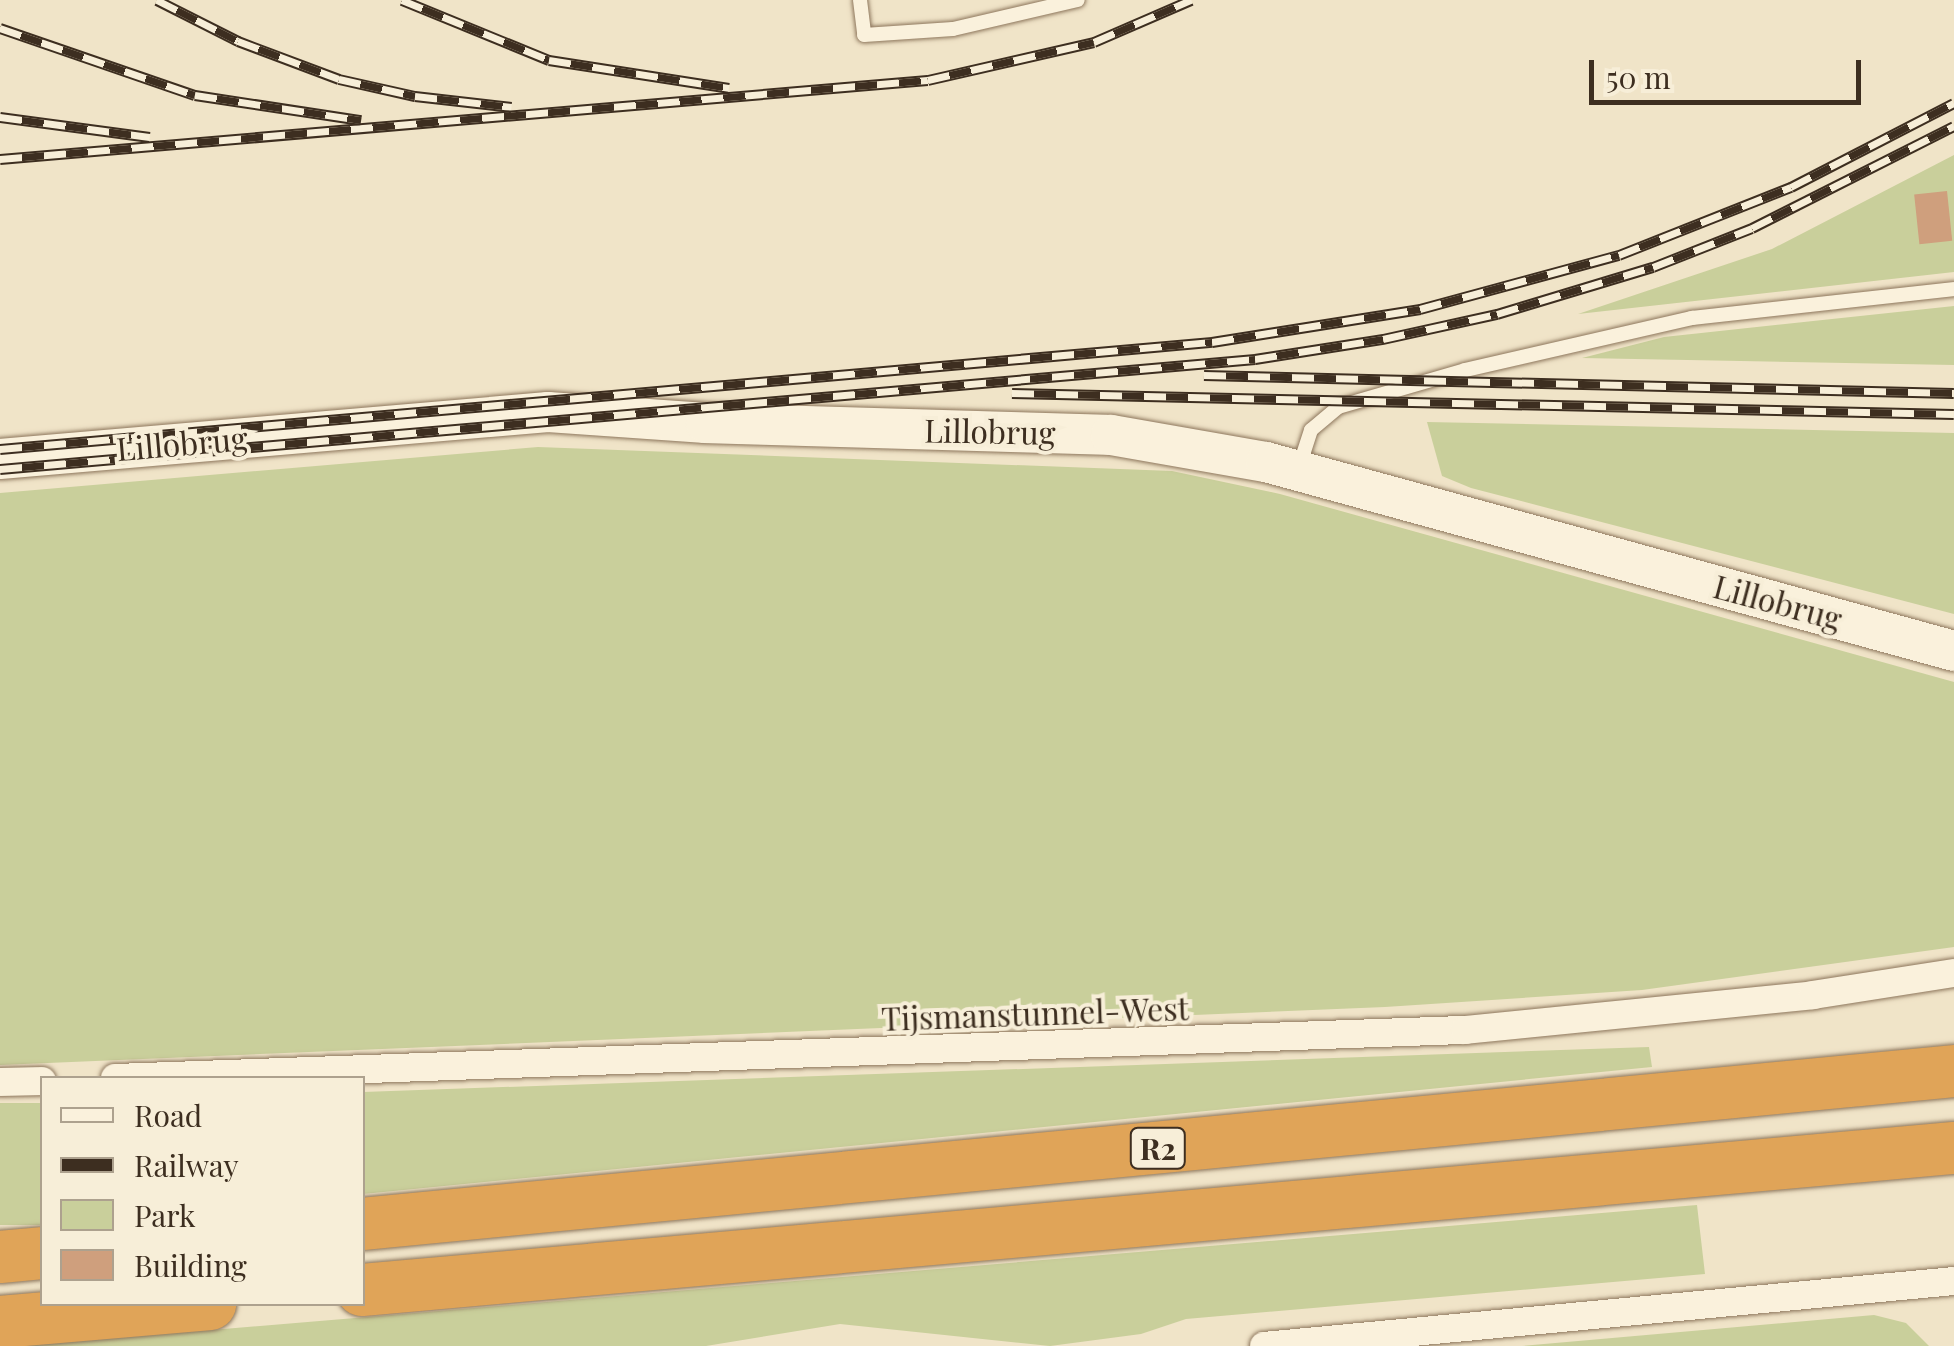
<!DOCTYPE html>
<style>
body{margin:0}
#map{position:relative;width:1954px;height:1346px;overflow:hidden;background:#f0e4c8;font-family:"Playfair Display",serif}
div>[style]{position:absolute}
.green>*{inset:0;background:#c9cf9b;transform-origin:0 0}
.building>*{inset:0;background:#cf9f7d;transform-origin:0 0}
.roads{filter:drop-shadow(0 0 2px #8d765c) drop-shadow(0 0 2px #8d765c)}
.lane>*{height:14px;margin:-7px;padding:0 7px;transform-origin:7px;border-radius:7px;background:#faf1dc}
.street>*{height:28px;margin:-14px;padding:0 14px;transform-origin:14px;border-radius:14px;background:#faf1dc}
.secondary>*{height:40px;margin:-20px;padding:0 20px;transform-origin:20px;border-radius:20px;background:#faf1dc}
.highway>*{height:52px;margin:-26px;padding:0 26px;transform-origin:26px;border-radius:26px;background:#e0a458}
.rail>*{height:11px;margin-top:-5.5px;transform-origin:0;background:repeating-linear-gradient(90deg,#f7eed8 0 22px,#3d2e20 0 44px);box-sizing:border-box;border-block:2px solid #3d2e20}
span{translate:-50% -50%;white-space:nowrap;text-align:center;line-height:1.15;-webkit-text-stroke:8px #f7eed8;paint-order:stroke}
.shield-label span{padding:2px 8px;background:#f7eed8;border:2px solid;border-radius:8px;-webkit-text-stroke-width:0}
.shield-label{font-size:30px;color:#3d2e20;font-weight:700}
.street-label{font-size:32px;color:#3d2e20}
.legend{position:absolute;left:40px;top:1076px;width:325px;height:230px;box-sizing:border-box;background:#f7eed8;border:2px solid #ada18e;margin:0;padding:12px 18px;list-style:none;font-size:30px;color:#3d2e20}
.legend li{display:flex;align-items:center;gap:20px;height:50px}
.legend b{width:50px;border:2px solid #ada18e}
.scale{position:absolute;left:1589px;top:60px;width:272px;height:45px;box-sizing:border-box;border:5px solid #3d2e20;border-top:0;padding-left:12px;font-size:30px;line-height:35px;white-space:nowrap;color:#3d2e20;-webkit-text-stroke:8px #f7eed8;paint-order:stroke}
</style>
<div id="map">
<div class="green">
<i style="clip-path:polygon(1954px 155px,1954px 272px,1578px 314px,1772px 249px)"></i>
<i style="clip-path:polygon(1954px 306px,1954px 365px,1582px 358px,1664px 337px)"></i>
<i style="clip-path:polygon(1427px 422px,1954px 433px,1954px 614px,1471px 488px,1442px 476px)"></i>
<i style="clip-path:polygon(538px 447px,1172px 471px,1280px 494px,1954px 682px,1954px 947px,1642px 990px,1385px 1007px,0 1065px,0 493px)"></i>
<i style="clip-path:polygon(1649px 1047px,1652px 1067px,363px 1194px,363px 1092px)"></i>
<i style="left:42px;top:1103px;width:122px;height:42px;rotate:90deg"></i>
<i style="clip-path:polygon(1697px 1205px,1705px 1274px,1186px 1319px,1141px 1334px,1050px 1346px,840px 1324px,706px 1346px,23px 1346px)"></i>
<i style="clip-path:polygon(1874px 1315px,1906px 1323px,1929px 1346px,1522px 1346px)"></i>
</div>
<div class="building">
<i style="left:1947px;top:191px;width:50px;height:33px;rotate:84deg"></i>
</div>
<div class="roads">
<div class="lane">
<i style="left:860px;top:0;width:35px;rotate:83deg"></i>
<i style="left:864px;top:35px;width:89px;rotate:-3.9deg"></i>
<i style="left:953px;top:29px;width:128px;rotate:-13.1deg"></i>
<i style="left:1299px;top:467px;width:39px;rotate:-72deg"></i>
<i style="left:1311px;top:430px;width:35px;rotate:-40deg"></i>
<i style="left:1338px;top:407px;width:132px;rotate:-16.2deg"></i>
<i style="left:1465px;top:370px;width:233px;rotate:-12.9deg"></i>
<i style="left:1692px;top:318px;width:264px;rotate:-6.3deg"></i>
</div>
<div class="street">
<i style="left:115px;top:1078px;width:1351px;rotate:-2.04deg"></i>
<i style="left:1465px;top:1030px;width:350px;rotate:-5.7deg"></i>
<i style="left:1813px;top:995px;width:143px;rotate:-8.9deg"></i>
<i style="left:0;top:1082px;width:42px;rotate:-1.4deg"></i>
<i style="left:1264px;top:1346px;width:693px;rotate:-5.38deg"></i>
</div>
<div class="secondary">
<i style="left:0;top:459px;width:550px;rotate:-4.9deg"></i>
<i style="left:548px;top:412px;width:158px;rotate:4deg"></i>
<i style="left:706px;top:423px;width:405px;rotate:1.7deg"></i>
<i style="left:1111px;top:435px;width:157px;rotate:9.9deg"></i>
<i style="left:1266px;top:462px;width:713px;rotate:15.36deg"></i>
</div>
<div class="highway">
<i style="left:362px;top:1224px;width:1599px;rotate:-5.49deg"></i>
<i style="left:0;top:1257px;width:42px;rotate:-5.4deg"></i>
<i style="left:362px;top:1290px;width:1598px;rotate:-5.1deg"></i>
<i style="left:0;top:1322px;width:211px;rotate:-4.9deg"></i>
</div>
</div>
<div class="rail">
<i style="left:157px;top:0;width:91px;rotate:26.8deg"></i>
<i style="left:238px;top:41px;width:108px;rotate:20.6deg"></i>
<i style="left:339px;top:79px;width:78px;rotate:12.6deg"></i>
<i style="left:415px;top:96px;width:97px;rotate:6.5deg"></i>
<i style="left:402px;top:0;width:159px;rotate:22.2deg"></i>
<i style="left:549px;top:60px;width:182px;rotate:8.8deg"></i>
<i style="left:0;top:28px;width:206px;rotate:19deg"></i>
<i style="left:195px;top:95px;width:168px;rotate:8.6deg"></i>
<i style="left:0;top:117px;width:151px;rotate:7.6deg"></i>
<i style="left:0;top:159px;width:931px;rotate:-4.87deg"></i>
<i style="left:928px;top:80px;width:170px;rotate:-12.9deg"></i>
<i style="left:1094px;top:42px;width:106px;rotate:-23.4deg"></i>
<i style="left:1204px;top:375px;width:750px;rotate:1.37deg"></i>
<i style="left:1012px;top:393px;width:942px;rotate:1.28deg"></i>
<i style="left:0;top:449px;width:1217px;rotate:-5.05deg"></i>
<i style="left:1212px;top:342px;width:211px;rotate:-9deg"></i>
<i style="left:1420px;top:309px;width:206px;rotate:-15.2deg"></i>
<i style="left:1619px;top:255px;width:185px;rotate:-21.6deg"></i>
<i style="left:1791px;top:187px;width:183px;rotate:-27.3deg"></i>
<i style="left:0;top:469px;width:1260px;rotate:-5.01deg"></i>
<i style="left:1255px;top:359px;width:130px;rotate:-8.9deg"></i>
<i style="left:1383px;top:339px;width:117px;rotate:-12.4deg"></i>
<i style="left:1497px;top:314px;width:163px;rotate:-16.8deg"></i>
<i style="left:1653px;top:267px;width:106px;rotate:-21.5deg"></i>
<i style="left:1752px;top:228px;width:226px;rotate:-26.8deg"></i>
</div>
<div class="shield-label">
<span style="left:1158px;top:1148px">R2</span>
</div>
<div class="street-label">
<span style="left:990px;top:431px;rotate:1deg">Lillobrug</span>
<span style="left:182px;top:443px;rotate:-5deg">Lillobrug</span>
<span style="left:1778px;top:602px;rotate:15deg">Lillobrug</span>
<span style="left:1035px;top:1013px;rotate:-2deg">Tijsmanstunnel-West</span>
</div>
<ul class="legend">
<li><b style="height:12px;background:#faf1dc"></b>Road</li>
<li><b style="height:12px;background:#3d2e20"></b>Railway</li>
<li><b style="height:28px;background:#c9cf9b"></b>Park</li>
<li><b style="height:28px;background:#cf9f7d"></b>Building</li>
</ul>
<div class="scale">50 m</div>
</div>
